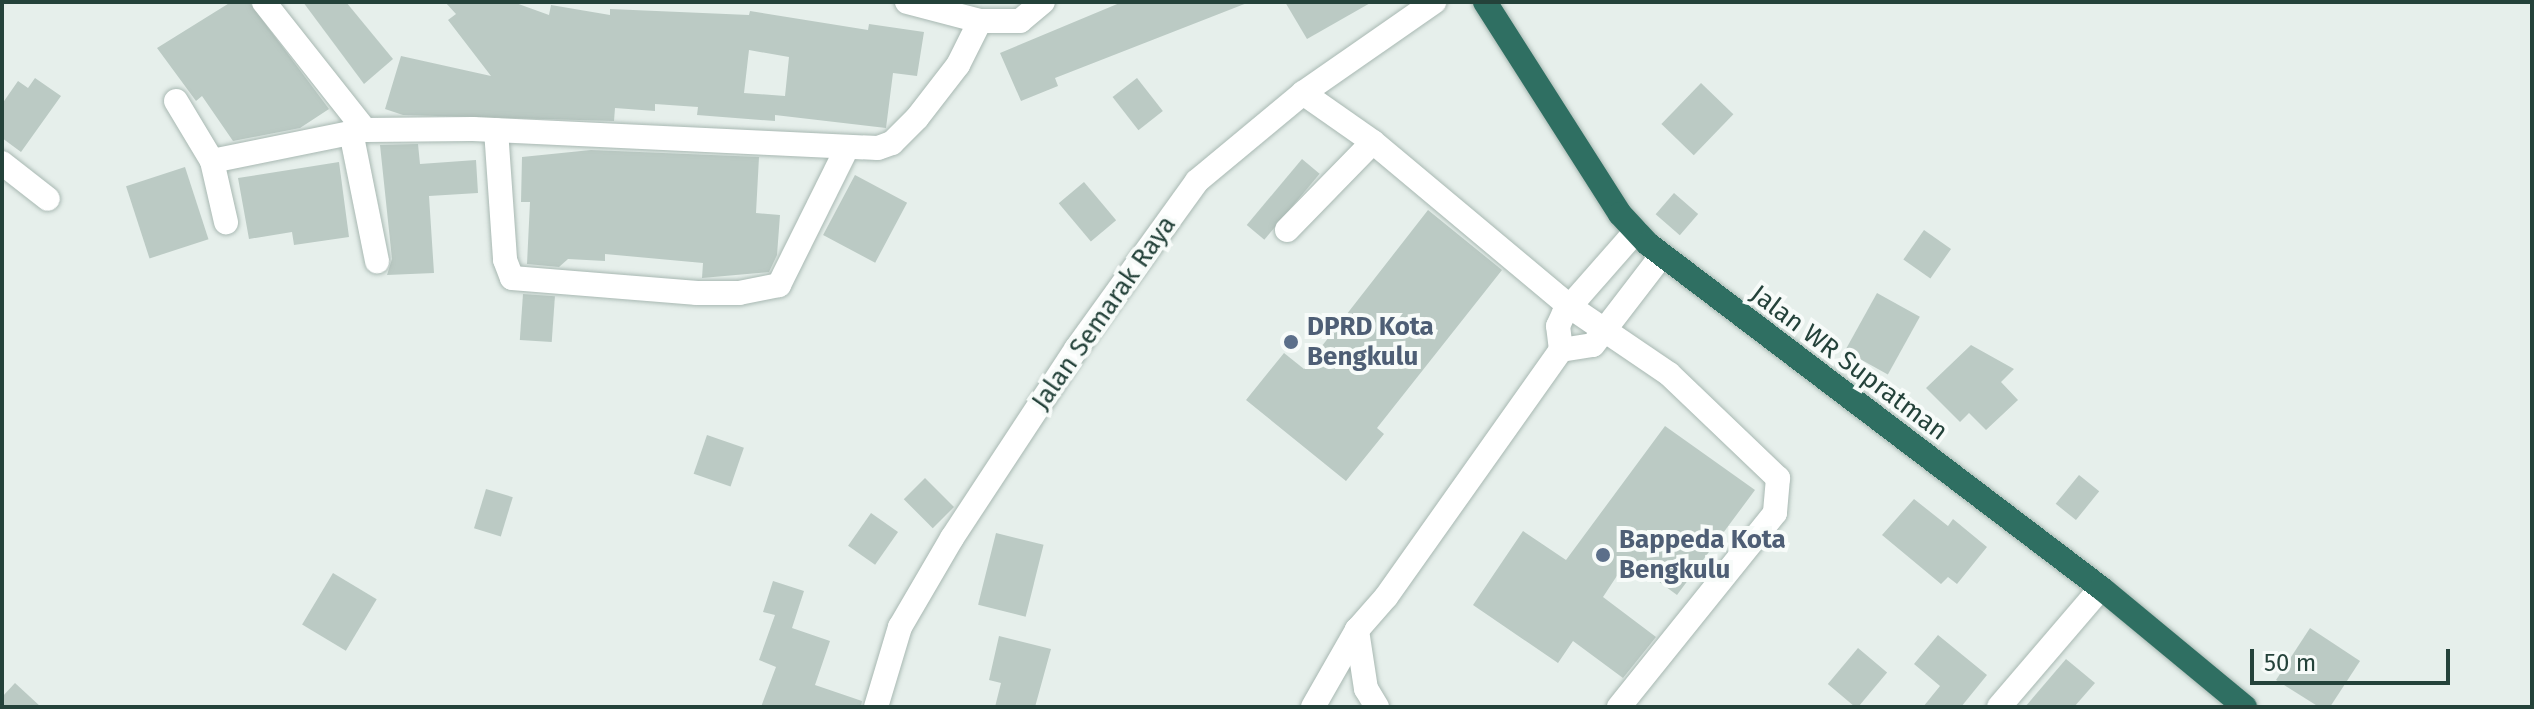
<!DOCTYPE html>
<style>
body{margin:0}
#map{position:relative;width:2534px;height:709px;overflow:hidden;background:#e6efeb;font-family:"Fira Sans",sans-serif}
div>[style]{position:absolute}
.building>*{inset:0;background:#bbcac4;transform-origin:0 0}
.roads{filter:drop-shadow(0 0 2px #a8b8b2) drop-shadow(0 0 2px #a8b8b2)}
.minor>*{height:24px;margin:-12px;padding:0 12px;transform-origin:12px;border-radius:12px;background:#fff}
.highway>*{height:24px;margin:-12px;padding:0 12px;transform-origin:12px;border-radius:12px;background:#2f6f62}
.dots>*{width:22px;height:22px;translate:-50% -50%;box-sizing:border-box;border:4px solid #f7fbf9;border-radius:50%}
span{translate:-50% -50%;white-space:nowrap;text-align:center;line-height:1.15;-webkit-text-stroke:8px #f7fbf9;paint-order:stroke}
.street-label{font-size:26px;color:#24423a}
.service-label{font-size:26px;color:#4e5e75;font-weight:700}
.left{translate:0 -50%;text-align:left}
.frame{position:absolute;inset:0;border:4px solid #24423a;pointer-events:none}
.scale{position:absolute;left:2250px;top:649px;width:200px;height:36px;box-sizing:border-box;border:4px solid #24423a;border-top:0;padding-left:10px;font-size:24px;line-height:28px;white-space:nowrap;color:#24423a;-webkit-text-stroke:6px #f7fbf9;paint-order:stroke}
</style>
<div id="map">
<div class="building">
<i style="clip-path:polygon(231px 2px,249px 2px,329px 109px,300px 128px,233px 141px,202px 96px,196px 101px,157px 48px)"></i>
<i style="clip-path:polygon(303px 2px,346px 2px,393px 59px,364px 84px)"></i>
<i style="clip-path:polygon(evenodd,445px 2px,513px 2px,549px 15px,551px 5px,610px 15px,610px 9px,749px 15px,750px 11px,868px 30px,869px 24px,924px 32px,917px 76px,893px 73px,886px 128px,775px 115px,775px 121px,697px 115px,698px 107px,655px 104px,655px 111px,615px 108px,614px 121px,403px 115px,385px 109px,401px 56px,491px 76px,448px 20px,456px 14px,445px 2px,749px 50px,789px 57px,785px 96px,744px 93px,749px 50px)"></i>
<i style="clip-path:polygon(1122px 2px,1247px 3px,1055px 78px,1058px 86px,1021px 101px,1000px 53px)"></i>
<i style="clip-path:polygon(1285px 2px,1372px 2px,1307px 39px)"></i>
<i style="clip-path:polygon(35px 78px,61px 96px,21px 152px,2px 138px,2px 104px,18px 81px,28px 88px)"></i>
<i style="left:1137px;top:78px;width:42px;height:31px;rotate:52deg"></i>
<i style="left:1701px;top:83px;width:45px;height:57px;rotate:44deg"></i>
<i style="clip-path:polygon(418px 144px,420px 164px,476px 160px,478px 193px,429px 196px,434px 273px,387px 275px,392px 259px,380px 145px)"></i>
<i style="clip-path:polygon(591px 150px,759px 157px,756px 213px,780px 215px,777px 255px,769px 272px,702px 278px,703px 263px,605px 254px,605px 261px,568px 259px,559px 267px,527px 264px,530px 202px,521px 202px,522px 157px)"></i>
<i style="left:1302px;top:159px;width:23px;height:86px;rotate:40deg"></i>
<i style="clip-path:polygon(339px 162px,349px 237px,294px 245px,292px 232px,249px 239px,238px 178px)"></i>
<i style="left:185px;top:167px;width:76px;height:62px;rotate:72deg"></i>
<i style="left:855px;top:175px;width:59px;height:68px;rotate:28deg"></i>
<i style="left:1084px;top:182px;width:50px;height:33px;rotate:50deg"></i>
<i style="left:1674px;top:193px;width:32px;height:28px;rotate:41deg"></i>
<i style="clip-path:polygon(1428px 210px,1502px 270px,1377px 428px,1384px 434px,1346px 481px,1246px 400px,1284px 353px,1304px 369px)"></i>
<i style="left:1924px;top:230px;width:33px;height:36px;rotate:35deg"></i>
<i style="left:1877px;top:293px;width:49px;height:66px;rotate:29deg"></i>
<i style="left:523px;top:294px;width:32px;height:46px;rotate:4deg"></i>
<i style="clip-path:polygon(1971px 345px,2014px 369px,2001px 382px,2018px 400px,1986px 430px,1969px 413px,1960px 422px,1926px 388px)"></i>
<i style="clip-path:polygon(1665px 426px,1755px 490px,1677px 595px,1628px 559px,1603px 597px,1656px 637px,1623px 678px,1573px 641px,1558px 663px,1473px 605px,1523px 531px,1566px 560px)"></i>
<i style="left:707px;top:435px;width:39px;height:41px;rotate:19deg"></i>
<i style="left:2079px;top:475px;width:26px;height:37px;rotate:39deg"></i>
<i style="left:925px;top:478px;width:41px;height:30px;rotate:45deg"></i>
<i style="left:486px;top:489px;width:28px;height:41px;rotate:17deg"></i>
<i style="clip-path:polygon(1914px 499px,1948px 526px,1953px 519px,1987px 547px,1957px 584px,1948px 577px,1941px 584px,1882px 535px)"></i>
<i style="left:871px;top:513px;width:33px;height:40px;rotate:35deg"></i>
<i style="left:996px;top:533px;width:49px;height:74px;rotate:14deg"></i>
<i style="left:333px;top:573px;width:51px;height:60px;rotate:31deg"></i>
<i style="clip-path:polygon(773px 581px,804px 591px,792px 628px,830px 641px,815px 685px,862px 701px,861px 707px,761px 707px,776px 667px,759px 660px,775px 615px,763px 612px)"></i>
<i style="clip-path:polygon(2310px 628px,2360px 661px,2330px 707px,2319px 707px,2276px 680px)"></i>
<i style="clip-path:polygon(1938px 635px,1987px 675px,1961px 707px,1923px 707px,1940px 686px,1914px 664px)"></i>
<i style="clip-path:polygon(999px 636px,1051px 649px,1035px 707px,995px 707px,1001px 683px,989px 680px)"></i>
<i style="left:1858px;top:648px;width:38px;height:47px;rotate:40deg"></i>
<i style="clip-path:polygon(2066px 659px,2095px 683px,2074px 707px,2025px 707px)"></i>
<i style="clip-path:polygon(15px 683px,41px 707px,2px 707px,2px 697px)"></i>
</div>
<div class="roads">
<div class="minor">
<i style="left:907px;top:2px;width:75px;rotate:14.6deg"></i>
<i style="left:980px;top:21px;width:40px"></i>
<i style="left:1020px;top:21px;width:30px;rotate:-40deg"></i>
<i style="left:1303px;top:93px;width:85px;rotate:35deg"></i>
<i style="left:1373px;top:142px;width:256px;rotate:39.9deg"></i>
<i style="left:1569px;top:306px;width:121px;rotate:34.2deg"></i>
<i style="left:1669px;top:374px;width:151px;rotate:43.7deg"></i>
<i style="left:1778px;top:478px;width:35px;rotate:95deg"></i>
<i style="left:1775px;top:513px;width:249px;rotate:128.8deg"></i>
<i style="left:176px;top:101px;width:70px;rotate:59deg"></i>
<i style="left:212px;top:161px;width:63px;rotate:77.1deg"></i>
<i style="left:365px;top:130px;width:108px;rotate:-0.5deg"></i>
<i style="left:473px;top:129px;width:405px;rotate:2.7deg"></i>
<i style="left:878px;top:148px;width:15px;rotate:-20deg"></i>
<i style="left:892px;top:143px;width:35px;rotate:-45deg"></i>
<i style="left:917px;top:118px;width:67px;rotate:-52.3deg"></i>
<i style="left:958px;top:65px;width:49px;rotate:-63.4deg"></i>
<i style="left:496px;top:130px;width:130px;rotate:86deg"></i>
<i style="left:505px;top:260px;width:19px;rotate:69deg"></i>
<i style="left:512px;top:278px;width:186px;rotate:4.6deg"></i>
<i style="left:697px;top:293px;width:42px"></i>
<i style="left:739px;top:293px;width:41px;rotate:-11.3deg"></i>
<i style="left:779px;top:285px;width:151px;rotate:-63.6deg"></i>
<i style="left:351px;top:132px;width:132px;rotate:78.6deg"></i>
<i style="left:212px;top:161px;width:156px;rotate:-11.5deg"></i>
<i style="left:365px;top:130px;width:163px;rotate:-128.3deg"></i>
<i style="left:2px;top:163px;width:58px;rotate:38deg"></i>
<i style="left:1287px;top:230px;width:123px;rotate:-45.7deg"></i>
<i style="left:1561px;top:350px;width:32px;rotate:-9deg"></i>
<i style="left:1593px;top:345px;width:113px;rotate:-52.5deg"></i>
<i style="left:876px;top:707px;width:84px;rotate:-73.3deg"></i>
<i style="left:900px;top:627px;width:103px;rotate:-59.7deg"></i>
<i style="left:952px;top:538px;width:226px;rotate:-56.7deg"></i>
<i style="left:1076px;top:349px;width:207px;rotate:-54.2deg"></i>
<i style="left:1197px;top:181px;width:138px;rotate:-39.7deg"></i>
<i style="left:1303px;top:93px;width:160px;rotate:-34.8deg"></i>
<i style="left:1313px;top:707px;width:89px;rotate:-60.3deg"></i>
<i style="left:1377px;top:707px;width:21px;rotate:-121deg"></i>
<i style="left:1366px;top:689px;width:60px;rotate:-98.7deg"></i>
<i style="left:1357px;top:630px;width:44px;rotate:-48.7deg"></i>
<i style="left:1386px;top:597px;width:303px;rotate:-54.7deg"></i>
<i style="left:1561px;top:350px;width:24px;rotate:-97deg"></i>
<i style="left:1558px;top:326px;width:14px;rotate:-65deg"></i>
<i style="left:1564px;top:313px;width:109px;rotate:-48.7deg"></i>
<i style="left:1999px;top:707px;width:157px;rotate:-49.4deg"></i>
</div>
<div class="highway">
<i style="left:1485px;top:2px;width:251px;rotate:57.5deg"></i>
<i style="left:1620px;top:214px;width:41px;rotate:47deg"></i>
<i style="left:1648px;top:244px;width:569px;rotate:37.21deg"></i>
<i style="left:2101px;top:588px;width:187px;rotate:39.6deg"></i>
</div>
</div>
<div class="dots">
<i style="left:1291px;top:342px;background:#5c6f8a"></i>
<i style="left:1603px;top:555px;background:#5c6f8a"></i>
</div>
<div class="street-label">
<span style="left:1104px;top:313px;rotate:-55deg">Jalan Semarak Raya</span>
<span style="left:1849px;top:363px;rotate:37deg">Jalan WR Supratman</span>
</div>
<div class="service-label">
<span class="left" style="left:1307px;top:342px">DPRD Kota<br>Bengkulu</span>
<span class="left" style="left:1619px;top:555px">Bappeda Kota<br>Bengkulu</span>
</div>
<div class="frame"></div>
<div class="scale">50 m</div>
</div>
